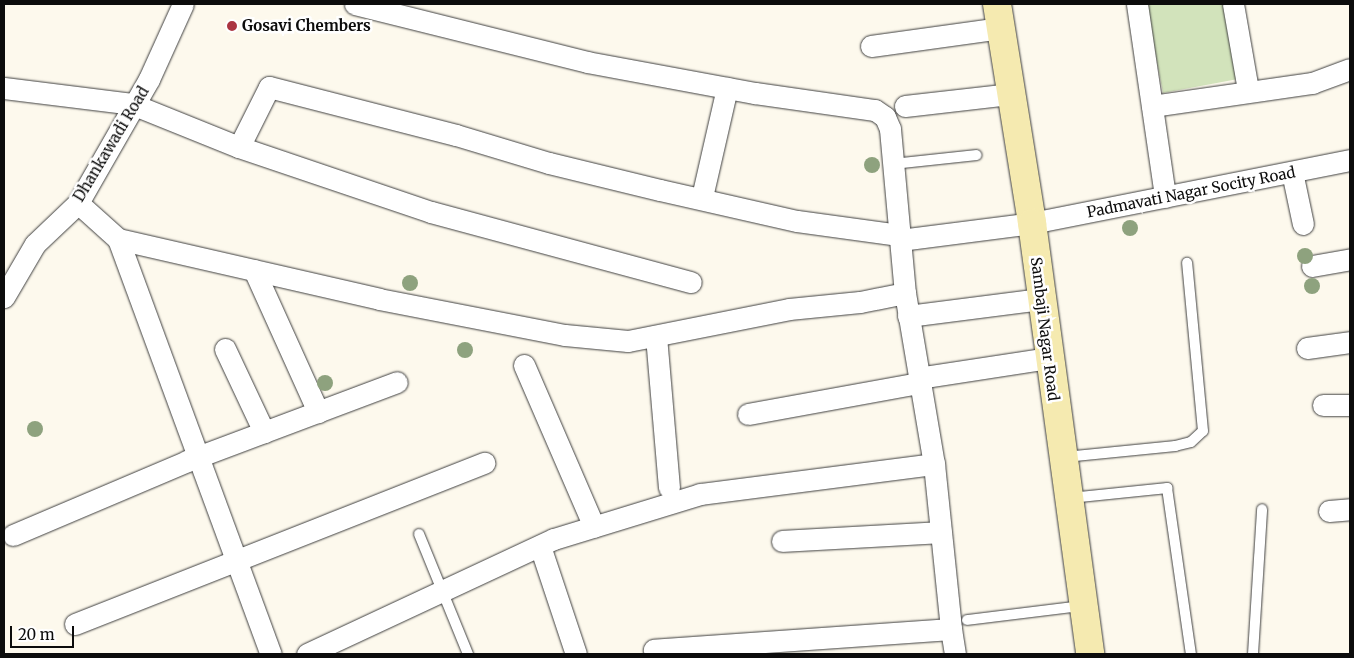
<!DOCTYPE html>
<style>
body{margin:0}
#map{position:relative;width:1354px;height:658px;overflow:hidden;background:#fdf9ed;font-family:Merriweather,serif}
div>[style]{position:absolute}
.green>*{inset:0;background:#d2e3bb}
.roads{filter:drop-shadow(0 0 1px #3f3f3f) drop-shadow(0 0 1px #3f3f3f)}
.lane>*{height:10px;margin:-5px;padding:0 5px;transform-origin:5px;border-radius:5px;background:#fff}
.street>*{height:21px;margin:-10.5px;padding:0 10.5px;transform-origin:10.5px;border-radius:10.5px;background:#fff}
.secondary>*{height:28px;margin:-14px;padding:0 14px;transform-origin:14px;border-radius:14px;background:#f5eab0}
.trees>*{width:16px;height:16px;margin:-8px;border-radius:50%;background:#8ea27e}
.dots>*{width:14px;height:14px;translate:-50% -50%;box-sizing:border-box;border:2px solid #fff;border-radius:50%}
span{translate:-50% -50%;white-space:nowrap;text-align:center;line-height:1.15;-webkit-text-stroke:5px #fff;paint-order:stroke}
.poi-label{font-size:15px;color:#0c0c0c;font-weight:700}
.left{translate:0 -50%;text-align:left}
.street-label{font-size:15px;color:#0c0c0c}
.frame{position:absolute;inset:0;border:5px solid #0c0c0c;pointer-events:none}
.scale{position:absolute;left:10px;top:626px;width:64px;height:22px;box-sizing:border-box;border:2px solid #0c0c0c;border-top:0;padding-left:6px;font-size:15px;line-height:18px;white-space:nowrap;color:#0c0c0c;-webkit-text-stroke:4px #fff;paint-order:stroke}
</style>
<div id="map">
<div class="green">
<i style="clip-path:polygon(1146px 4px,1224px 4px,1238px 79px,1163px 93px)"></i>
</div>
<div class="roads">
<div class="lane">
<i style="left:893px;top:164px;width:84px;rotate:-6.1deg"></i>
<i style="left:1065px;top:457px;width:111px;rotate:-5.7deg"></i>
<i style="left:1175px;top:446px;width:16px;rotate:-14deg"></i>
<i style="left:1191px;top:442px;width:16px;rotate:-43deg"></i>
<i style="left:1203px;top:431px;width:169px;rotate:-95.4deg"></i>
<i style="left:1070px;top:498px;width:98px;rotate:-5.9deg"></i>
<i style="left:1167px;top:488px;width:168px;rotate:81.8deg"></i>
<i style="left:419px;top:534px;width:130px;rotate:67.8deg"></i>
<i style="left:967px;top:620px;width:115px;rotate:-7deg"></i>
<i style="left:1253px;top:654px;width:145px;rotate:-86.4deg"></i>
</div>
<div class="street">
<i style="left:355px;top:4px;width:239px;rotate:14deg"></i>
<i style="left:587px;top:62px;width:171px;rotate:10.5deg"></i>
<i style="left:755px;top:93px;width:121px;rotate:8.1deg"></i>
<i style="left:875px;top:110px;width:12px;rotate:35deg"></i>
<i style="left:885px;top:117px;width:13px;rotate:67deg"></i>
<i style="left:890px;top:129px;width:165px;rotate:84.8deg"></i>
<i style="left:905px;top:293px;width:173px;rotate:80.4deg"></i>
<i style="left:934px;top:464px;width:166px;rotate:84.1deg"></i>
<i style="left:951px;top:629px;width:298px;rotate:176deg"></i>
<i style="left:1137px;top:4px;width:195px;rotate:81.7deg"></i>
<i style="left:1233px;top:4px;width:87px;rotate:80.1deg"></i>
<i style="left:871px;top:46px;width:131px;rotate:-7.9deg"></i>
<i style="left:4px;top:88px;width:129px;rotate:7.1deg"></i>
<i style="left:132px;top:104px;width:115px;rotate:21.9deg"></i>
<i style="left:239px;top:147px;width:203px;rotate:18.7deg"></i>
<i style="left:431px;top:212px;width:269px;rotate:15.1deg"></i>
<i style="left:905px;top:106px;width:107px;rotate:-6.5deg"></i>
<i style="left:1152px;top:106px;width:162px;rotate:-8.2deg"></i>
<i style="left:1312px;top:83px;width:40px;rotate:-20.2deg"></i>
<i style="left:239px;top:147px;width:67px;rotate:-63.4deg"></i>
<i style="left:269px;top:87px;width:193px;rotate:14.4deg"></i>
<i style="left:456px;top:135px;width:97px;rotate:16.8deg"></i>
<i style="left:549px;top:163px;width:114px;rotate:13.7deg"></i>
<i style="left:660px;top:190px;width:140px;rotate:12.8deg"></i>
<i style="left:797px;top:221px;width:103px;rotate:7.8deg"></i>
<i style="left:1292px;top:172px;width:53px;rotate:78.1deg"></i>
<i style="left:702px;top:197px;width:112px;rotate:-77.1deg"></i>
<i style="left:78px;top:203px;width:54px;rotate:42deg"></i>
<i style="left:118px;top:239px;width:442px;rotate:69.8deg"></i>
<i style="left:118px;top:239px;width:268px;rotate:12.9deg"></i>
<i style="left:379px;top:299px;width:189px;rotate:11deg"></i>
<i style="left:565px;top:335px;width:63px;rotate:5.4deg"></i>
<i style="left:628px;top:341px;width:164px;rotate:-11.2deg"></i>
<i style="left:789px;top:309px;width:71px;rotate:-5.6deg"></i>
<i style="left:860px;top:302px;width:46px;rotate:-11.3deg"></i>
<i style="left:900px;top:240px;width:133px;rotate:-7.3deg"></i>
<i style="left:1032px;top:223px;width:324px;rotate:-11.2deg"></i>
<i style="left:1312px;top:266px;width:39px;rotate:-10deg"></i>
<i style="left:254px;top:270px;width:156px;rotate:65.7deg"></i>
<i style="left:4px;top:297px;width:61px;rotate:-59.7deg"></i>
<i style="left:35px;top:244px;width:59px;rotate:-43.6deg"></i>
<i style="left:78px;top:203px;width:143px;rotate:-60.2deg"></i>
<i style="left:149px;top:79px;width:82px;rotate:-65.6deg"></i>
<i style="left:908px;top:316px;width:134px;rotate:-7.3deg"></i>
<i style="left:656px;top:336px;width:152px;rotate:85.1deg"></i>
<i style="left:1307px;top:348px;width:43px;rotate:-7.9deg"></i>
<i style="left:225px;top:349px;width:92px;rotate:64.8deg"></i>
<i style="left:524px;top:365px;width:176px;rotate:66.6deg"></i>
<i style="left:918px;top:378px;width:133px;rotate:-8.7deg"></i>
<i style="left:1323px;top:405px;width:27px"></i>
<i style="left:748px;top:414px;width:174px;rotate:-10.3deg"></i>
<i style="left:1329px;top:511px;width:21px;rotate:-5deg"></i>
<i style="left:13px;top:535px;width:189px;rotate:-23deg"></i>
<i style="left:187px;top:461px;width:224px;rotate:-20.6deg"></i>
<i style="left:782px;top:541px;width:159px;rotate:-3.2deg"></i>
<i style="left:540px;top:546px;width:114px;rotate:71.6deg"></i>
<i style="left:75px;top:624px;width:440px;rotate:-21.5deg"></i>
<i style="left:951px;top:629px;width:25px;rotate:81deg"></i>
<i style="left:307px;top:654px;width:272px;rotate:-25deg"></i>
<i style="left:554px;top:539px;width:153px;rotate:-17.1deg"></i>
<i style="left:700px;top:494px;width:236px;rotate:-7.3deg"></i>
</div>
<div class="secondary">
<i style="left:997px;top:4px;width:222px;rotate:80.9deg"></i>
<i style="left:1032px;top:223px;width:435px;rotate:82.3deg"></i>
</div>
</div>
<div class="trees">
<i style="left:872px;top:165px"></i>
<i style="left:1130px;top:228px"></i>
<i style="left:1305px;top:256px"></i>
<i style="left:410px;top:283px"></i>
<i style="left:1312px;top:286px"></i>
<i style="left:465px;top:350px"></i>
<i style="left:325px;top:383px"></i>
<i style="left:35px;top:429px"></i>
</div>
<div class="dots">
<i style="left:232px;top:26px;background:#ab3541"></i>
</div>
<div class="poi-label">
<span class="left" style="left:242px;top:26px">Gosavi Chembers</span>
</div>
<div class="street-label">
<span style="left:111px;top:144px;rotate:-59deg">Dhankawadi Road</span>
<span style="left:1191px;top:192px;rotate:-11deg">Padmavati Nagar Socity Road</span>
<span style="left:1045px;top:329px;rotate:83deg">Sambaji Nagar Road</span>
</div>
<div class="frame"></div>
<div class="scale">20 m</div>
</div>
